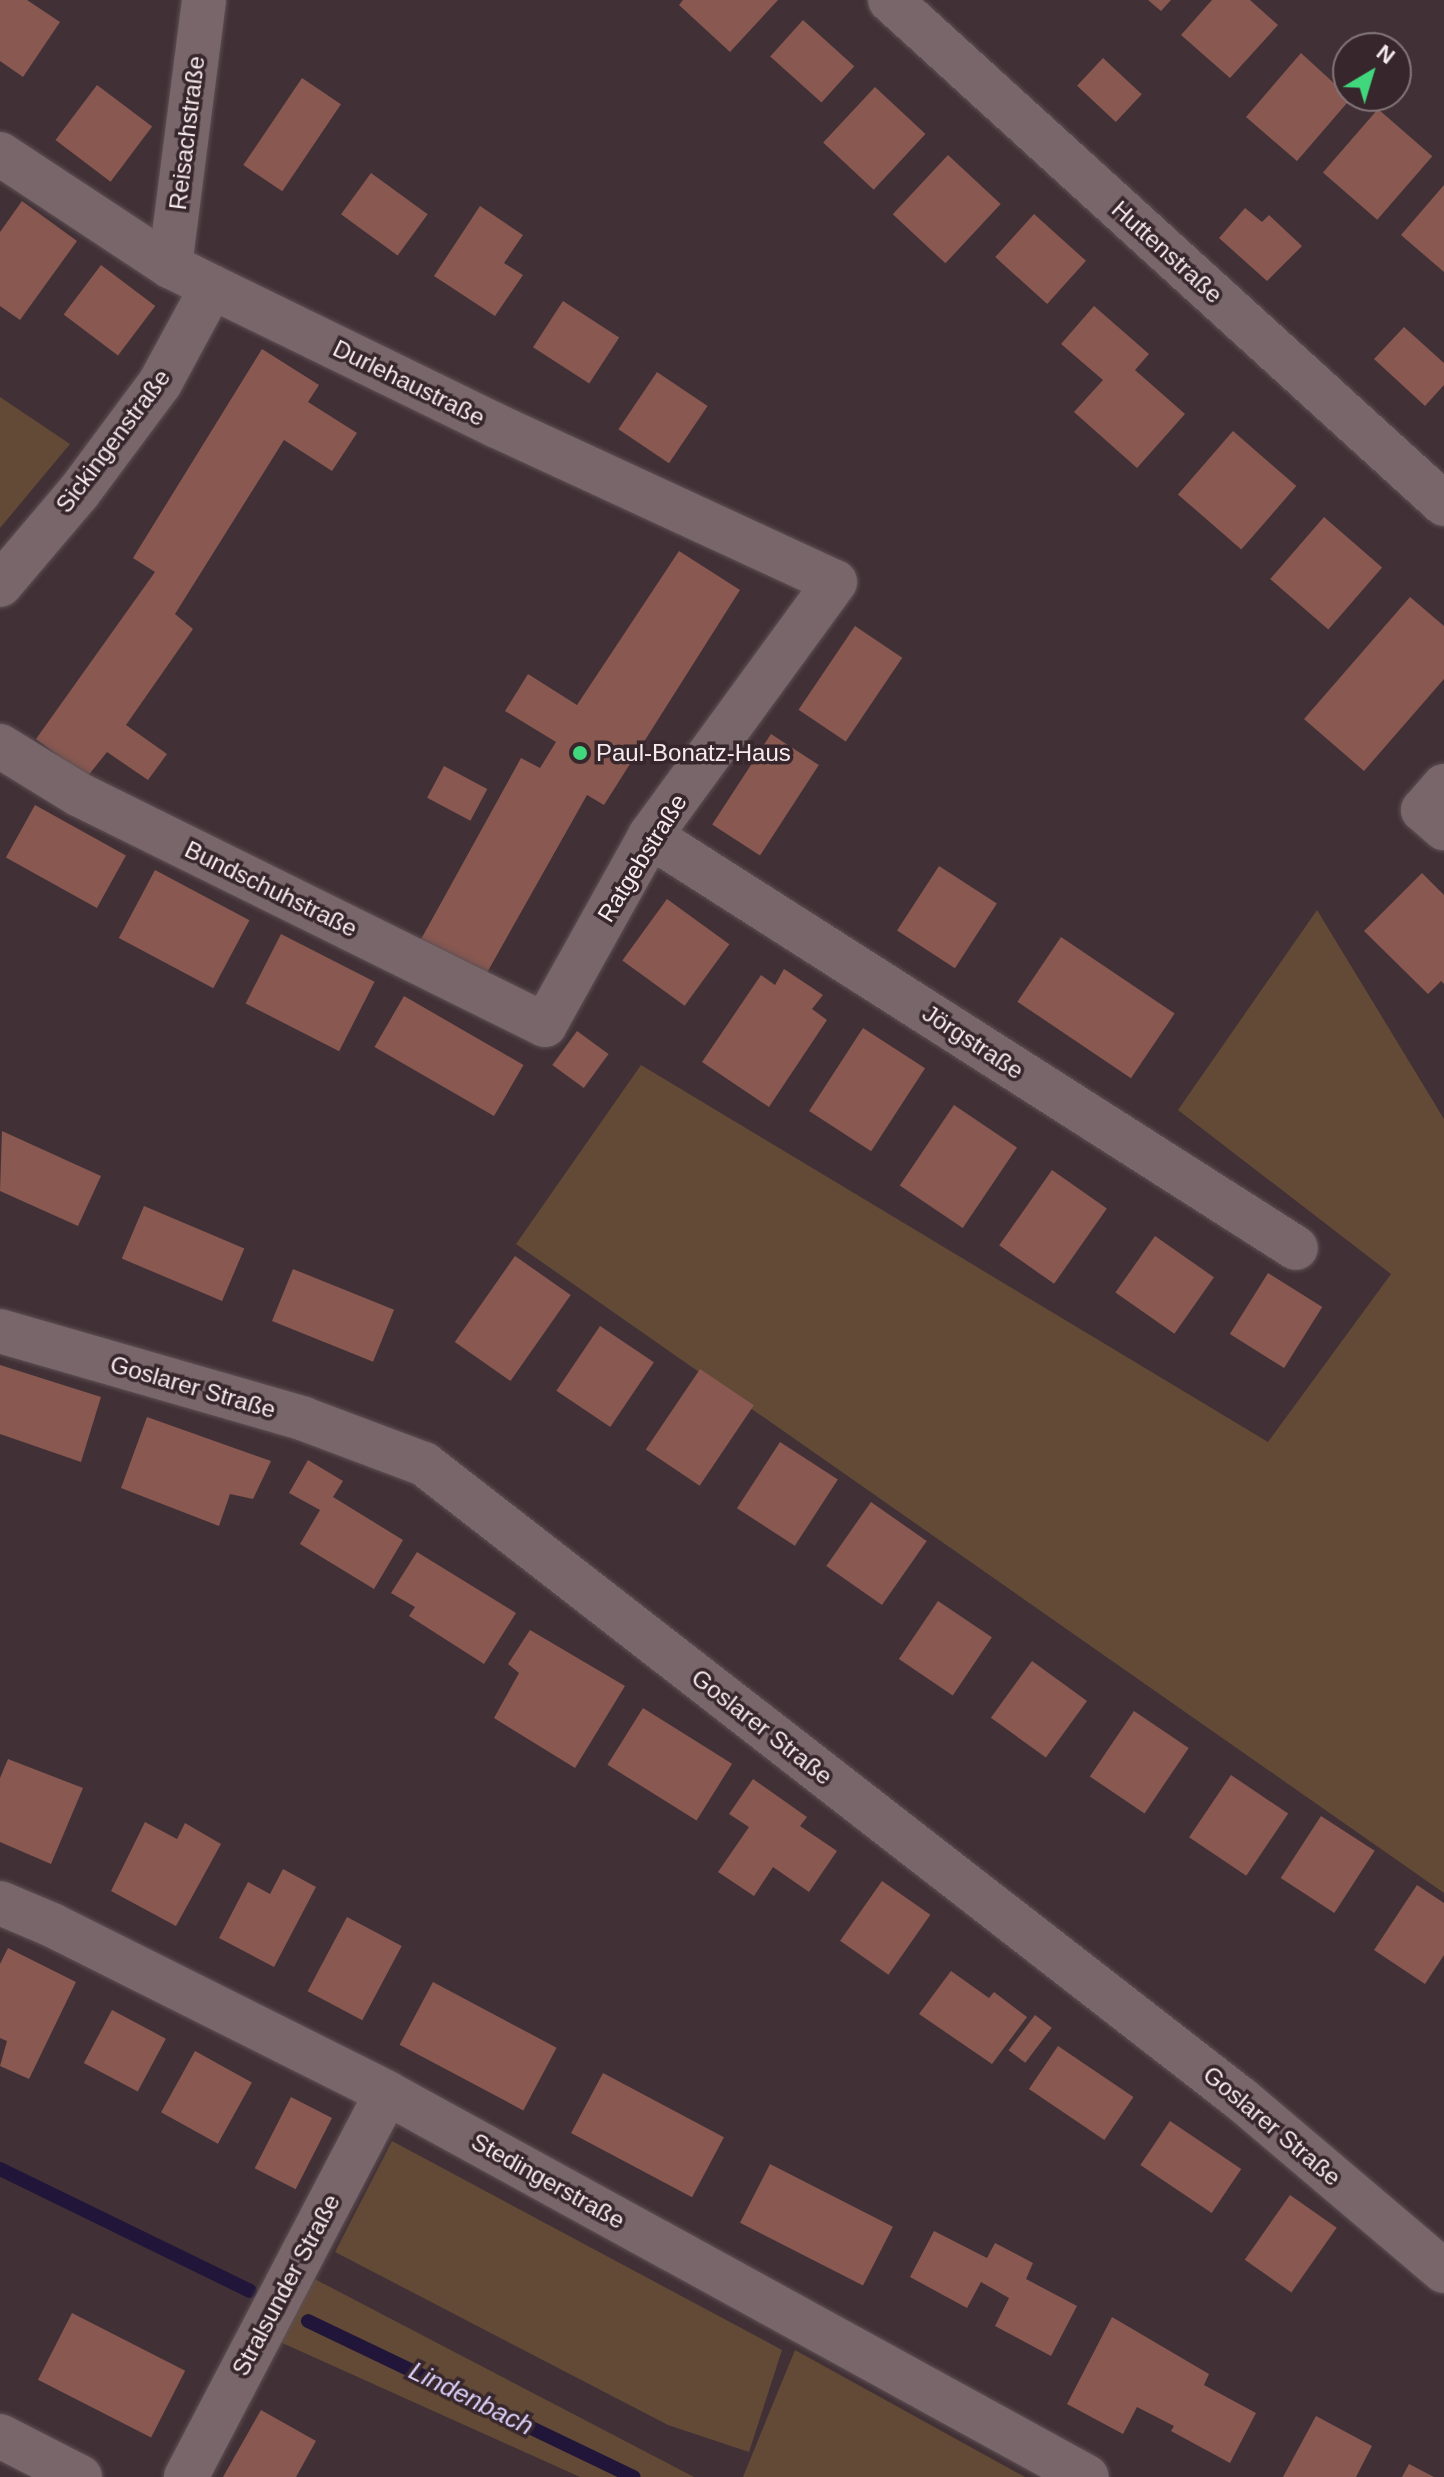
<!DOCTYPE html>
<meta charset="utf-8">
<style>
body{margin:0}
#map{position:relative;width:1444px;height:2477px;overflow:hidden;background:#413136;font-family:Arial,sans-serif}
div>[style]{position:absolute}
.green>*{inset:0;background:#634a37}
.stream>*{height:14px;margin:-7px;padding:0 7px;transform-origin:7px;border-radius:7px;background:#211639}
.building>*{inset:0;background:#885851;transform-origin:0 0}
.roads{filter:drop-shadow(0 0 2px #5d4f54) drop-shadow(0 0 2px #5d4f54)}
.minor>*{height:44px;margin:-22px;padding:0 22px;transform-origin:22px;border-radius:22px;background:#78666b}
.dots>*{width:22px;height:22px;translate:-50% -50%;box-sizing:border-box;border:4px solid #37272c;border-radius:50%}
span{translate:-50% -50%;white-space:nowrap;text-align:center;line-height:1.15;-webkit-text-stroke:7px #37272c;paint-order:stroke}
.street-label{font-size:24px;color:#f5eaed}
.poi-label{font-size:24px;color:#f5eaed}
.left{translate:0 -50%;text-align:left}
.water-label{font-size:26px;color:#d8cef8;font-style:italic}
.north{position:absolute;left:1332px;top:32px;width:80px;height:80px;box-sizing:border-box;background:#37272c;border:2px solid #837579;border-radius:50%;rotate:38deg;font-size:22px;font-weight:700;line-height:32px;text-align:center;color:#f5eaed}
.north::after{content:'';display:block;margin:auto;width:28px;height:36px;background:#41d77c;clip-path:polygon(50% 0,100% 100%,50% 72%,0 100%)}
</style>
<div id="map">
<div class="green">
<i style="clip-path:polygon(0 397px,70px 444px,0 528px)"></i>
<i style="clip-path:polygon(1317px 910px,1444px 1119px,1444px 1893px,516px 1244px,641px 1065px,1268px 1442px,1391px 1274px,1178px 1110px)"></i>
<i style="clip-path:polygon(392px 2141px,782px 2350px,749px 2452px,668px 2425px,335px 2252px)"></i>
<i style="clip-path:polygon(307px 2275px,694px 2477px,580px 2477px,269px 2337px)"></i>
<i style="clip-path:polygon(795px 2350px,1025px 2477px,743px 2477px)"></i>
</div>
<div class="stream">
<i style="left:0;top:2169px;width:278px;rotate:26deg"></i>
<i style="left:308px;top:2321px;width:361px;rotate:25.6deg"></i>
</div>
<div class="building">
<i style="clip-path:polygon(0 0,27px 0,60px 22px,23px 77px,0 61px)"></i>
<i style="clip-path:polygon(683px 0,778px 0,730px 52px,679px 5px)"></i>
<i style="clip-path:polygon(1148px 0,1171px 0,1161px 11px)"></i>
<i style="clip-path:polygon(1212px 0,1250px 0,1278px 25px,1230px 78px,1181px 35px)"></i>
<i style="left:803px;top:20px;width:69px;height:49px;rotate:42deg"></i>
<i style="clip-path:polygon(1301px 53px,1348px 96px,1353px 96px,1297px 161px,1246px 117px)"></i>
<i style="left:1103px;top:58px;width:53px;height:38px;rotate:43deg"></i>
<i style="left:302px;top:78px;width:47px;height:105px;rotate:34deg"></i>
<i style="left:97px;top:85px;width:69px;height:69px;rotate:37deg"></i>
<i style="left:875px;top:87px;width:69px;height:76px;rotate:43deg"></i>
<i style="left:1378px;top:109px;width:72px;height:84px;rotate:41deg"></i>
<i style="left:948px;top:155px;width:72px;height:81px;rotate:43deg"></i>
<i style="left:371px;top:173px;width:70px;height:51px;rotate:36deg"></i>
<i style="clip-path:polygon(1444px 185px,1444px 272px,1401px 235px)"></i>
<i style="clip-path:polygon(22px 201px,77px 241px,20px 320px,0 306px,0 232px)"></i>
<i style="clip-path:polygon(480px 206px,523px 235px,504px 263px,523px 275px,495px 316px,434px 276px)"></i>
<i style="clip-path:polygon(1245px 208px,1262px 222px,1269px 215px,1302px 246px,1267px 281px,1219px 238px)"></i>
<i style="left:1034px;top:214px;width:70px;height:58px;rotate:42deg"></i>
<i style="left:101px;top:265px;width:68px;height:62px;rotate:37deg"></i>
<i style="left:563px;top:301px;width:67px;height:55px;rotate:33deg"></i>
<i style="clip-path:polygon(1094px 306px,1149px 354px,1135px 370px,1185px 414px,1137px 468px,1074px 412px,1103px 380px,1061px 344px)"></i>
<i style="clip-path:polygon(1404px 327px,1444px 363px,1444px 385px,1425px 406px,1374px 359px)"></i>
<i style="clip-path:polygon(262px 349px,319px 385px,308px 402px,357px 433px,332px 471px,284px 440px,175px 614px,193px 629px,126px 725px,167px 754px,148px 780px,107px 752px,87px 777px,36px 739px,155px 572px,133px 558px)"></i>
<i style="left:657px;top:372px;width:61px;height:69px;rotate:34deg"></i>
<i style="left:1233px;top:431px;width:84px;height:84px;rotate:41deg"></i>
<i style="left:1324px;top:517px;width:77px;height:82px;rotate:41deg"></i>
<i style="clip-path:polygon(679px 551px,740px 590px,604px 805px,587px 795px,484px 978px,420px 941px,521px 758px,540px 768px,556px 742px,505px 711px,528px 674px,577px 705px)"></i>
<i style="clip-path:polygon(1410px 597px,1444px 626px,1444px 679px,1364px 771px,1304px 719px)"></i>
<i style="left:855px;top:626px;width:57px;height:101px;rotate:34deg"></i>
<i style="left:771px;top:734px;width:57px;height:108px;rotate:33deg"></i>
<i style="left:444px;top:766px;width:49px;height:36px;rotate:28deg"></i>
<i style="left:35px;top:805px;width:104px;height:60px;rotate:29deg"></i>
<i style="left:939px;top:866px;width:69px;height:77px;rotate:33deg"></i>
<i style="left:155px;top:870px;width:107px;height:77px;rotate:28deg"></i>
<i style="clip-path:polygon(1422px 873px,1444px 895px,1444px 984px,1441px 981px,1428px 994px,1364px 931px)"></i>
<i style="left:667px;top:899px;width:77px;height:76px;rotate:36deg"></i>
<i style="left:281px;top:934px;width:105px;height:78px;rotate:27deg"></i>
<i style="left:1061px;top:937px;width:137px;height:78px;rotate:34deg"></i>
<i style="clip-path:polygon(784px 969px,823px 995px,812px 1009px,827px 1020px,769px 1107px,702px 1062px,761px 975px,775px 985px)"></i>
<i style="left:404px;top:996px;width:138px;height:59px;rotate:30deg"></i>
<i style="left:863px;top:1028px;width:74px;height:99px;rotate:33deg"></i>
<i style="left:577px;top:1031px;width:39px;height:42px;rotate:36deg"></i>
<i style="left:954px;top:1105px;width:76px;height:97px;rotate:34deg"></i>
<i style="clip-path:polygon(2px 1131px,101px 1176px,78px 1226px,0 1191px)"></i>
<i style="left:1052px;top:1170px;width:67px;height:92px;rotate:35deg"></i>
<i style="left:144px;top:1206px;width:109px;height:57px;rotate:23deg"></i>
<i style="left:1155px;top:1236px;width:72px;height:69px;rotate:35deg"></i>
<i style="left:515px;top:1256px;width:68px;height:105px;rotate:35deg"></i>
<i style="left:293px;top:1269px;width:109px;height:56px;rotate:22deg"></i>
<i style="left:1268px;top:1273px;width:64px;height:72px;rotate:32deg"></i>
<i style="left:600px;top:1326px;width:65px;height:78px;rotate:34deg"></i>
<i style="clip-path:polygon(0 1365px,101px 1397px,81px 1462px,0 1434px)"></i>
<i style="left:700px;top:1369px;width:65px;height:97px;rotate:34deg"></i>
<i style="clip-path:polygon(147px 1417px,271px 1461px,253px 1499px,230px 1494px,219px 1526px,121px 1488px)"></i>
<i style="left:780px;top:1442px;width:69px;height:79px;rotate:33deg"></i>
<i style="clip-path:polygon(308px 1460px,343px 1481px,333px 1497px,403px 1540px,374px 1589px,300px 1544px,320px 1510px,289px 1493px)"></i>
<i style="left:871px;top:1502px;width:68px;height:78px;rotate:35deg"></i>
<i style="clip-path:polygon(417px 1552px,516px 1613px,484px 1664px,409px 1616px,415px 1607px,391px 1593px)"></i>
<i style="left:938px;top:1601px;width:65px;height:70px;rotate:34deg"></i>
<i style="clip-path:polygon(530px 1630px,625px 1686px,575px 1768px,494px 1718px,519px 1673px,508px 1664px)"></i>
<i style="left:1032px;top:1661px;width:68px;height:70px;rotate:36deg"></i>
<i style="left:643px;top:1708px;width:105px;height:67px;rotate:32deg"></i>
<i style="left:1134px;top:1711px;width:66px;height:79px;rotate:34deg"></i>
<i style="clip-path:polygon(8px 1759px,83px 1788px,51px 1864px,0 1842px,0 1778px)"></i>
<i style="left:1231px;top:1775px;width:69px;height:75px;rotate:34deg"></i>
<i style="clip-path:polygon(753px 1779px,807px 1817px,800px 1826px,837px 1851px,809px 1892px,773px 1867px,754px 1896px,718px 1872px,749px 1827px,729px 1814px)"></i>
<i style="left:1321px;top:1816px;width:64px;height:74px;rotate:33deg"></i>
<i style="clip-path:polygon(145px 1822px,177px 1839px,185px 1823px,221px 1844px,176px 1926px,111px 1891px)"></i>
<i style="clip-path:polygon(283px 1869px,316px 1887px,274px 1967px,219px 1938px,248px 1882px,270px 1894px)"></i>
<i style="left:882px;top:1881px;width:59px;height:73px;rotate:35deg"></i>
<i style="clip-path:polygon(1417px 1885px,1444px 1903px,1444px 1955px,1425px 1984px,1374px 1950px)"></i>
<i style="left:347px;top:1917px;width:62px;height:84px;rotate:28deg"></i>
<i style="clip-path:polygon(8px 1948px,76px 1982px,29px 2079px,0 2066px,7px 2041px,0 2038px,0 1964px)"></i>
<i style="clip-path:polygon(951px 1971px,989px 1998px,994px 1992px,1027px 2017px,992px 2064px,919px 2014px)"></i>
<i style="left:433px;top:1982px;width:140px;height:71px;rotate:28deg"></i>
<i style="left:112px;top:2010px;width:61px;height:60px;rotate:28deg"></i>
<i style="left:1035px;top:2015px;width:21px;height:44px;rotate:37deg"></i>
<i style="left:1058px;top:2046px;width:91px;height:52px;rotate:34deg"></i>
<i style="left:195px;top:2051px;width:65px;height:70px;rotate:29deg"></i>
<i style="left:603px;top:2073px;width:137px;height:68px;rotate:28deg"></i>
<i style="left:291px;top:2097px;width:46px;height:80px;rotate:27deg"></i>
<i style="left:1170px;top:2121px;width:86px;height:53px;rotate:34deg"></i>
<i style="left:770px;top:2164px;width:138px;height:66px;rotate:27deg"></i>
<i style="left:1290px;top:2195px;width:57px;height:79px;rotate:35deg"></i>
<i style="clip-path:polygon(934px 2231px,987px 2258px,995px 2243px,1033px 2263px,1026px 2279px,1077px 2306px,1051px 2356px,995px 2326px,1009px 2298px,981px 2282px,967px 2308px,910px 2277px)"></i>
<i style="left:72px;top:2313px;width:127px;height:75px;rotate:27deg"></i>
<i style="clip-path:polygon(1112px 2317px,1209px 2374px,1204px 2385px,1256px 2413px,1230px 2463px,1171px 2431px,1174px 2426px,1137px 2407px,1123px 2434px,1067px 2404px)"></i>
<i style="clip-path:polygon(261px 2410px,316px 2441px,296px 2477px,223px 2477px)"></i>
<i style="clip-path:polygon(1316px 2416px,1372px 2446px,1356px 2477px,1283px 2477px)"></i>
<i style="clip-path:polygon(1409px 2464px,1434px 2477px,1402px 2477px)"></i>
</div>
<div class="roads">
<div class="minor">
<i style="left:890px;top:0;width:749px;rotate:42.29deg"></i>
<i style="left:0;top:154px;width:204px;rotate:33.4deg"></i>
<i style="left:170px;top:266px;width:47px;rotate:26.6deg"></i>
<i style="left:212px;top:287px;width:317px;rotate:26deg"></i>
<i style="left:497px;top:426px;width:372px;rotate:24.8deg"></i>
<i style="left:835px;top:582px;width:314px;rotate:126.1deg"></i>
<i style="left:650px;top:836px;width:216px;rotate:119.1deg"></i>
<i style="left:545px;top:1025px;width:521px;rotate:-153.68deg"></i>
<i style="left:78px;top:794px;width:92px;rotate:-148.4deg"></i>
<i style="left:170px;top:266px;width:268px;rotate:-82.7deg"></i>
<i style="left:0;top:585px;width:122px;rotate:-49.7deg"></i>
<i style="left:79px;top:492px;width:136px;rotate:-53.4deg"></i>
<i style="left:160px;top:383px;width:109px;rotate:-61.6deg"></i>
<i style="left:1444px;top:786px;width:32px;rotate:131deg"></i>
<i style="left:1423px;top:810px;width:28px;rotate:41deg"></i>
<i style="left:650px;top:836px;width:766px;rotate:32.53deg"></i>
<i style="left:0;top:1331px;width:316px;rotate:16.1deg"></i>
<i style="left:304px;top:1419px;width:128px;rotate:20.6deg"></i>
<i style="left:424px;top:1464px;width:1035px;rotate:37.86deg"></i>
<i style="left:1241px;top:2099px;width:266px;rotate:40.3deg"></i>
<i style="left:0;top:1903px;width:56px;rotate:22.9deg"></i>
<i style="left:52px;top:1925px;width:375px;rotate:26.6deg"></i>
<i style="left:387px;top:2093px;width:798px;rotate:28.75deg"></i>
<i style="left:0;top:2436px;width:90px;rotate:27.1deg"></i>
<i style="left:186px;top:2477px;width:433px;rotate:-62.4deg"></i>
</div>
</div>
<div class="dots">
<i style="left:580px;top:753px;background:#41d77c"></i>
</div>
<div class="street-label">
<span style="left:187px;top:133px;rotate:-83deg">Reisachstraße</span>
<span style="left:1167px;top:252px;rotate:42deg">Huttenstraße</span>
<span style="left:409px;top:383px;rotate:26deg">Durlehaustraße</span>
<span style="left:113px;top:441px;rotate:-53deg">Sickingenstraße</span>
<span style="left:642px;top:858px;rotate:-58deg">Ratgebstraße</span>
<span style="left:271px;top:889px;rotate:26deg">Bundschuhstraße</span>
<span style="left:973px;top:1042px;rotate:33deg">Jörgstraße</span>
<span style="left:193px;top:1387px;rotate:16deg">Goslarer Straße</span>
<span style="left:762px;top:1727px;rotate:38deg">Goslarer Straße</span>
<span style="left:1272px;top:2126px;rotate:40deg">Goslarer Straße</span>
<span style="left:548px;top:2181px;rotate:29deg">Stedingerstraße</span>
<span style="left:286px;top:2285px;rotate:-62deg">Stralsunder Straße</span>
</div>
<div class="poi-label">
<span class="left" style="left:596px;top:753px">Paul-Bonatz-Haus</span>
</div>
<div class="water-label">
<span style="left:471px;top:2399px;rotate:26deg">Lindenbach</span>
</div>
<div class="north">N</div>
</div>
